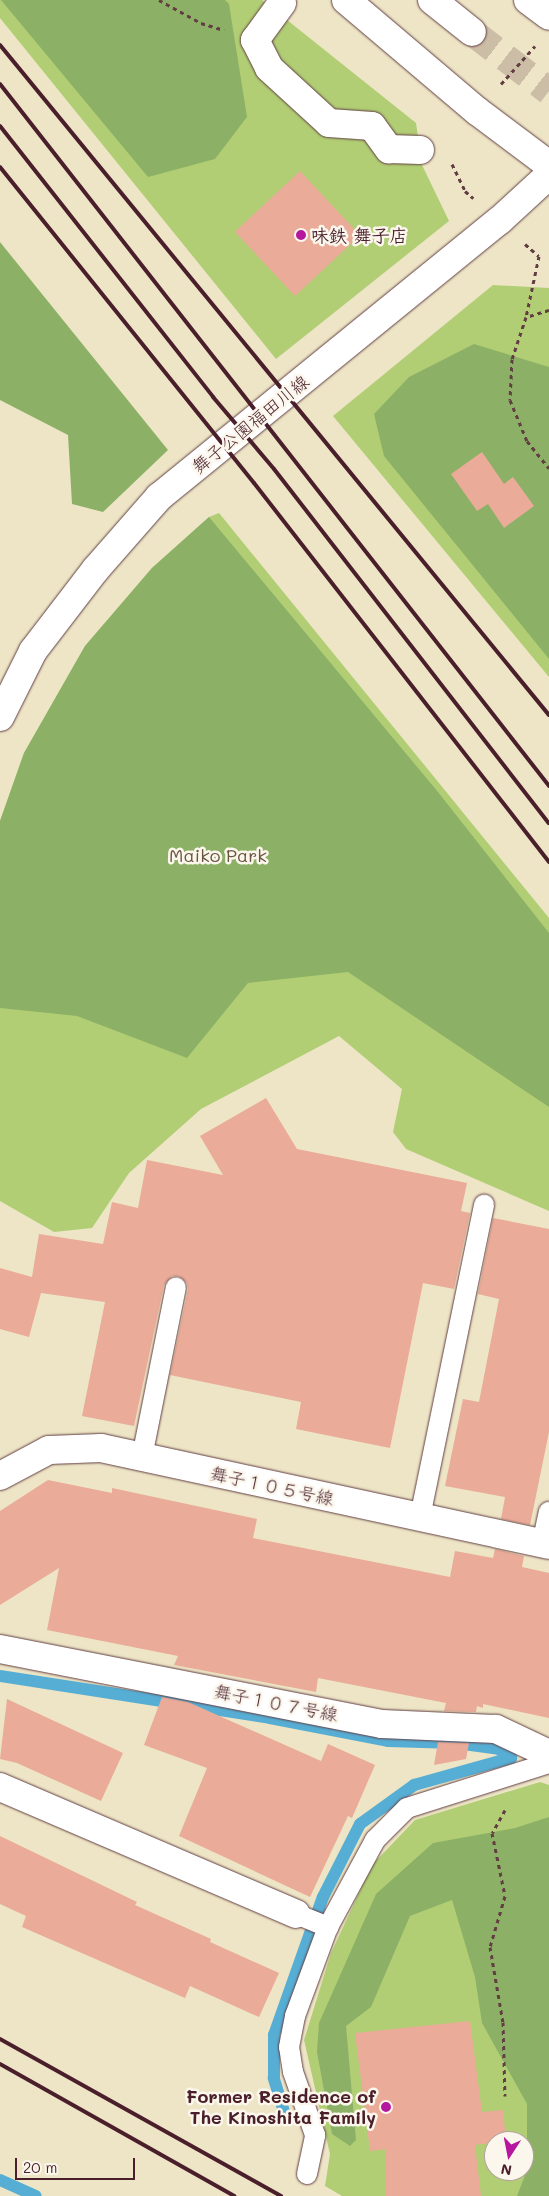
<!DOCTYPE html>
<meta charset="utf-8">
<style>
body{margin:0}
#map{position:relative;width:549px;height:2196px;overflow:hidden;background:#ede5c6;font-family:Mali,"Klee One",sans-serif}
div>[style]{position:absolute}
.green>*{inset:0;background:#b1ce75}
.forest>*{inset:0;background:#8cb166}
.stream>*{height:12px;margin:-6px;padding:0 6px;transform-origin:6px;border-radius:6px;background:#57aed4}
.building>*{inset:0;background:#eaab98;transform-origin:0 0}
.highway-tunnel>*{height:28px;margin-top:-14px;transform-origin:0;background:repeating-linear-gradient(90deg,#ccbda7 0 28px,transparent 0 42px)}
.path>*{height:3px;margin-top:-1.5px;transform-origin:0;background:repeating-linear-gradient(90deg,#623d42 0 4px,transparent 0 8px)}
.roads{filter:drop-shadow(0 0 1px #623d42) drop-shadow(0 0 1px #623d42)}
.lane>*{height:20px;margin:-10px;padding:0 10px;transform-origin:10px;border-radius:10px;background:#fff}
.street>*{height:28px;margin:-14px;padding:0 14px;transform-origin:14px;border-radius:14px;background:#fff}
.secondary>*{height:28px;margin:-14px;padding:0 14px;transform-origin:14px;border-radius:14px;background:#fff}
.highway>*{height:28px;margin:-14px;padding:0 14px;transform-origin:14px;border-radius:14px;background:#fff}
.rail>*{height:4px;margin:-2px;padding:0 2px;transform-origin:2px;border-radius:2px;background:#4a1f2b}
.dots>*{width:14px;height:14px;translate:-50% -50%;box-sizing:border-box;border:2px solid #fbf7ec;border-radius:50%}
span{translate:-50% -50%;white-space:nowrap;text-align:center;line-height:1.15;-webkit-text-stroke:5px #fbf7ec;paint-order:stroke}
.poi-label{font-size:18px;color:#4a1f2b;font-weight:700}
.left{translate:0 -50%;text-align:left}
.right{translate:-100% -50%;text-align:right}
.street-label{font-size:18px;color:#4a1f2b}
.park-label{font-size:18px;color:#695441}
.north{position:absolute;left:484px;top:2131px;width:50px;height:50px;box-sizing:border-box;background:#fbf7ec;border:1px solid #b4a19f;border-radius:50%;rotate:191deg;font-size:14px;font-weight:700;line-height:20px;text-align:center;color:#4a1f2b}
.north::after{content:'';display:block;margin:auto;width:18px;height:22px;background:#b5179e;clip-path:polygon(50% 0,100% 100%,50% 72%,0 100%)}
.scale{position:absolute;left:15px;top:2158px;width:120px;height:22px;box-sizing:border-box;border:2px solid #4a1f2b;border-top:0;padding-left:6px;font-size:15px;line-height:18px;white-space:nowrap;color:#4a1f2b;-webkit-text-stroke:4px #fbf7ec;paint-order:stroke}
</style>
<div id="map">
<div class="green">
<i style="clip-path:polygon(0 0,262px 0,416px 123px,422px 165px,449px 221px,276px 359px,0 18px)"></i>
<i style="clip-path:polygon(493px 285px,549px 288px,549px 677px,333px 416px)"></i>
<i style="clip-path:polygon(219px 513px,549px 918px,549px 1211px,406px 1149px,393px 1132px,402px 1089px,339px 1036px,201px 1109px,129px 1173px,92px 1228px,54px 1232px,0 1201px,0 821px,24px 753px,85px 646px,152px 568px,209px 517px)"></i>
<i style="clip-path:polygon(evenodd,540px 1782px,549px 1785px,549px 2196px,342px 2196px,325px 2186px,330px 2154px,304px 2040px,331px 1953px,372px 1865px,415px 1820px,540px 1782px,494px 2141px,524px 2141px,524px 2171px,494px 2171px,494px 2141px)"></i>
</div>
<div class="forest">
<i style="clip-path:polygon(1px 0,225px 0,229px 4px,247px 117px,215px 159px,148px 177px)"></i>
<i style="clip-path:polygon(0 242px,168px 450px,103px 512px,72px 504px,68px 435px,0 400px)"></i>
<i style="clip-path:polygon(474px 344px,549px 367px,549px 659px,384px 456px,374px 414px,409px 377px)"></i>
<i style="clip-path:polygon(209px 517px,438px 792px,549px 933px,549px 1107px,348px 972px,248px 983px,187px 1058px,77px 1016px,0 1008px,0 821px,24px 753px,85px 646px,152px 568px)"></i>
<i style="clip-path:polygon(549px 1817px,549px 2196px,517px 2196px,527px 2170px,527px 2104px,482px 2023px,475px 1977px,452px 1900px,410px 1916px,371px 2007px,346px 2026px,356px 2140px,350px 2146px,332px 2134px,317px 2052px,319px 2023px,376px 1894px,433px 1843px,515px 1828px)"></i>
</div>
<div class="stream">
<i style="left:0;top:1676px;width:273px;rotate:8.8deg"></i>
<i style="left:270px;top:1718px;width:120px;rotate:11deg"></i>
<i style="left:388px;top:1741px;width:68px;rotate:1.7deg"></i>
<i style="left:456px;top:1743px;width:43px;rotate:7.9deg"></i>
<i style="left:499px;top:1749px;width:15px;rotate:37deg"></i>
<i style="left:285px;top:2115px;width:39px;rotate:-107deg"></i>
<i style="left:274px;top:2078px;width:43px;rotate:-90deg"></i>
<i style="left:274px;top:2035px;width:146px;rotate:-70.5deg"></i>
<i style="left:323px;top:1897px;width:82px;rotate:-63.1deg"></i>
<i style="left:360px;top:1824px;width:67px;rotate:-35.8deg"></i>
<i style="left:414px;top:1785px;width:101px;rotate:-15.6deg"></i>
<i style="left:0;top:2180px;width:39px;rotate:24deg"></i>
</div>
<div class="building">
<i style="left:300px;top:171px;width:88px;height:89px;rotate:47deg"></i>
<i style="clip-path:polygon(482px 452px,504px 484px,513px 477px,534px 506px,504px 528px,488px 504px,477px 511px,451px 474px)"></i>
<i style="clip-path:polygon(266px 1098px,297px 1149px,467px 1183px,461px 1211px,470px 1213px,454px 1289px,423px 1283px,390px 1448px,296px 1429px,301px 1402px,170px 1375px,188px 1289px,187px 1283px,179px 1276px,172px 1276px,164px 1285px,134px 1426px,82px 1416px,105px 1302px,41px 1293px,29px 1337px,0 1329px,0 1268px,32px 1277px,39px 1234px,103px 1244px,112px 1202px,138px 1208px,147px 1160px,223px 1175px,200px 1136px)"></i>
<i style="clip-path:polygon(493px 1218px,549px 1229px,549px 1432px,530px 1525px,501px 1519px,505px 1497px,445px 1486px,463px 1399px,479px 1402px,499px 1299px,478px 1294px)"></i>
<i style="clip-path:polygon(48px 1480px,112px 1493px,112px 1488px,257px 1519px,253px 1538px,450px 1577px,455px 1551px,493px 1558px,495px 1549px,524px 1556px,522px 1567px,549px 1573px,549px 1718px,483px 1704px,483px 1708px,477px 1706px,476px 1712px,444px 1711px,446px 1703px,318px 1678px,316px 1692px,174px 1665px,178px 1656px,47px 1630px,59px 1568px,0 1605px,0 1511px)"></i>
<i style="clip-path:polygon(162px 1697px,188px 1702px,321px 1761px,328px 1744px,375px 1765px,352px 1818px,348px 1816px,310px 1897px,179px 1836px,207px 1768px,144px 1745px)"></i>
<i style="clip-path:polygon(7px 1699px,123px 1753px,101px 1801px,17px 1763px,0 1759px)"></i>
<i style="clip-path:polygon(438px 1742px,469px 1743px,466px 1759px,434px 1765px)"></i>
<i style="clip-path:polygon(0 1836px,137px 1902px,135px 1905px,211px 1939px,210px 1942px,279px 1973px,259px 2017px,190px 1986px,185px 1998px,22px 1927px,26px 1916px,0 1904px)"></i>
<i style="clip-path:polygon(470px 2021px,482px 2112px,503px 2110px,506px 2141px,475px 2145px,481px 2196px,386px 2196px,386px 2149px,370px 2151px,355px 2033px)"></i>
</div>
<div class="highway-tunnel">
<i style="left:472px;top:32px;width:97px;rotate:37.5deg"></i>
</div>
<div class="path">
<i style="left:159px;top:0;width:48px;rotate:28.7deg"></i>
<i style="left:201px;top:23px;width:24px;rotate:17deg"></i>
<i style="left:501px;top:84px;width:51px;rotate:-48.2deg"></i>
<i style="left:452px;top:164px;width:30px;rotate:64deg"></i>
<i style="left:465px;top:191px;width:11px;rotate:41deg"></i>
<i style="left:525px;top:244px;width:18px;rotate:41deg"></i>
<i style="left:539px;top:256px;width:62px;rotate:102deg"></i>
<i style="left:549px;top:310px;width:24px;rotate:163deg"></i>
<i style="left:526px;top:317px;width:44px;rotate:108.4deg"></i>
<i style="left:512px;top:359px;width:41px;rotate:92.8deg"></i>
<i style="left:510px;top:400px;width:44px;rotate:67.5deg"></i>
<i style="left:527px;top:441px;width:35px;rotate:51deg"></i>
<i style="left:505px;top:1810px;width:26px;rotate:119deg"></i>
<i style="left:492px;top:1833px;width:64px;rotate:78.3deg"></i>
<i style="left:505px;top:1896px;width:53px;rotate:106.4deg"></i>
<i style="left:490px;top:1947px;width:76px;rotate:80.2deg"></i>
<i style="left:503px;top:2022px;width:74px;rotate:88.5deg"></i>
</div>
<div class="roads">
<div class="lane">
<i style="left:142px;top:1457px;width:173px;rotate:-78.7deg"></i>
<i style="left:420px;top:1517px;width:319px;rotate:-78.4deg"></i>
<i style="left:542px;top:1544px;width:33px;rotate:-78deg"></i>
<i style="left:296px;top:1914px;width:35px;rotate:22deg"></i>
<i style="left:307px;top:2174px;width:40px;rotate:-78deg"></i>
<i style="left:315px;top:2135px;width:67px;rotate:-109.2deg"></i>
<i style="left:293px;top:2072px;width:25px;rotate:-99deg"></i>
<i style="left:289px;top:2047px;width:32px;rotate:-79deg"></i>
<i style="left:295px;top:2016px;width:95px;rotate:-69.7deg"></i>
<i style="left:328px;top:1927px;width:99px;rotate:-61.6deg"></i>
<i style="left:375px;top:1840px;width:45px;rotate:-45deg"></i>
<i style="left:407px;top:1808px;width:149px;rotate:-17.6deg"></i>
</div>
<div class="street">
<i style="left:282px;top:3px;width:46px;rotate:126.1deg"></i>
<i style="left:255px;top:40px;width:31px;rotate:63deg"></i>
<i style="left:269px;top:68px;width:81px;rotate:42.5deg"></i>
<i style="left:329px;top:123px;width:43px;rotate:4deg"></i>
<i style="left:372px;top:126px;width:29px;rotate:54deg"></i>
<i style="left:389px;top:149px;width:31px;rotate:2deg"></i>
<i style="left:0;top:1649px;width:389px;rotate:11.1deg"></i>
<i style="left:382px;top:1724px;width:114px;rotate:2.5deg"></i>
<i style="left:496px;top:1729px;width:59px;rotate:25.3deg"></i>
<i style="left:0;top:1787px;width:322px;rotate:23.2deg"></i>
</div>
<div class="secondary">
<i style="left:0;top:717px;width:74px;rotate:-63.4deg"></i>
<i style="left:33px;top:651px;width:103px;rotate:-52.5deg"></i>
<i style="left:96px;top:569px;width:96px;rotate:-48.8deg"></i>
<i style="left:159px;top:497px;width:438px;rotate:-39.1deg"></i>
<i style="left:499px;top:221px;width:68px;rotate:-42.6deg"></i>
<i style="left:0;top:1476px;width:55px;rotate:-28deg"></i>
<i style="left:49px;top:1450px;width:52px;rotate:-2.2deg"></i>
<i style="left:101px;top:1448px;width:458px;rotate:12.2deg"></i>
</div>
<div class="highway">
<i style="left:346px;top:0;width:172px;rotate:40.3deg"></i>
<i style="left:477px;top:111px;width:90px;rotate:36.9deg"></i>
<i style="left:432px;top:0;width:51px;rotate:38.7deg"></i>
<i style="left:528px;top:0;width:26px;rotate:37deg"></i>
</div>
</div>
<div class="rail">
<i style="left:0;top:45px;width:866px;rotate:50.67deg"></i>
<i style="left:0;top:84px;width:891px;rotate:51.97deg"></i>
<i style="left:0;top:126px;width:345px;rotate:51.8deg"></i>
<i style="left:213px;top:397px;width:94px;rotate:49.7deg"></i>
<i style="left:274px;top:469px;width:448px;rotate:52.2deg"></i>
<i style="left:0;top:167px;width:405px;rotate:51.2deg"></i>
<i style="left:254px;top:483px;width:480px;rotate:52.1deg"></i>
<i style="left:0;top:2039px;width:322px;rotate:29.2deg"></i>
<i style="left:0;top:2064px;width:269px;rotate:29.4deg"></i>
</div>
<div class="dots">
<i style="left:301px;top:235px;background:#b5179e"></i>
<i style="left:386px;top:2107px;background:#b5179e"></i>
</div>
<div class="poi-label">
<span class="left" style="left:311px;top:235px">味鉄 舞子店</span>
<span class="right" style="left:376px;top:2107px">Former Residence of<br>The Kinoshita Family</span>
</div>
<div class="street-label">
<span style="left:250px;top:424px;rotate:-39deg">舞子公園福田川線</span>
<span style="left:272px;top:1486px;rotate:12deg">舞子１０５号線</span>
<span style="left:276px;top:1703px;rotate:11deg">舞子１０７号線</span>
</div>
<div class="park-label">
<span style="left:218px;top:855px">Maiko Park</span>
</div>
<div class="north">N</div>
<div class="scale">20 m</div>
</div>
